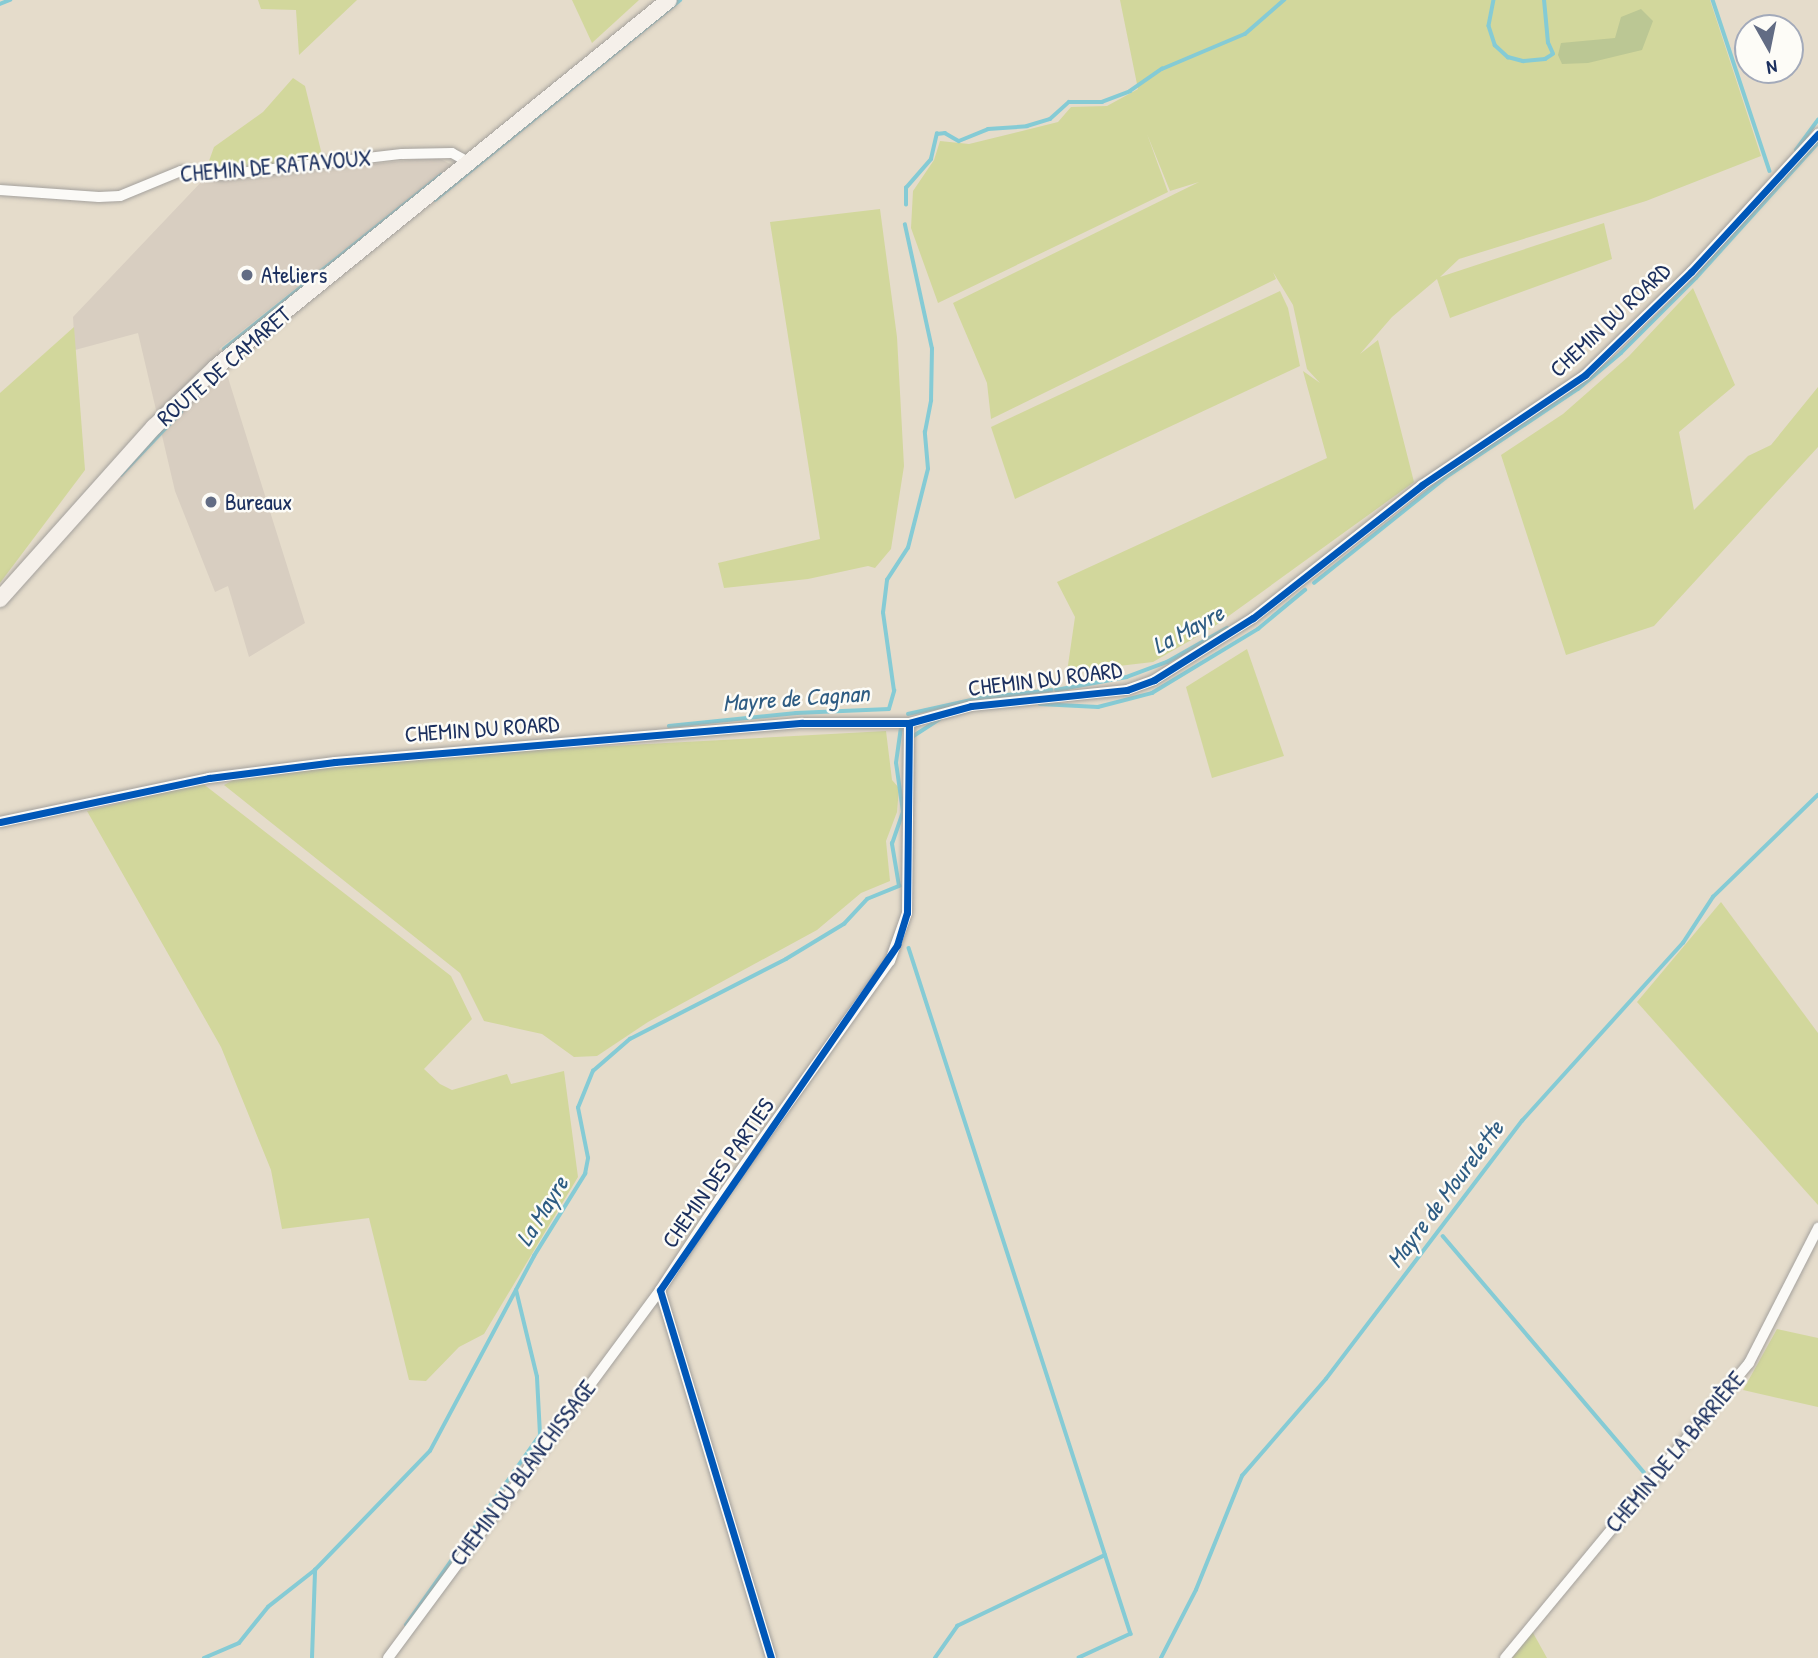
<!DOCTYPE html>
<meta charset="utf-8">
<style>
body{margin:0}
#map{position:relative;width:1818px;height:1658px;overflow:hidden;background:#e5dccb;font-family:"Patrick Hand",sans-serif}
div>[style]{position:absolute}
.industrial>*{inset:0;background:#d8cec1}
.green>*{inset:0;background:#d2d79c}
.forest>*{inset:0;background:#bbc794}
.stream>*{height:3.5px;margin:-1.75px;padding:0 1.75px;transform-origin:1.75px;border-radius:1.75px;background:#85cbd5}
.roads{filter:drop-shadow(0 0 2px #a4a19d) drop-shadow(0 0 2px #a4a19d)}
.street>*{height:10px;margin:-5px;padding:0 5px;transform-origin:5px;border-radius:5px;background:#fbfaf7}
.secondary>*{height:16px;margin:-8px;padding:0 8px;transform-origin:8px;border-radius:8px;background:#f5f0ea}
.cycleway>*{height:7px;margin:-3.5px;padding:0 3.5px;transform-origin:3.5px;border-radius:3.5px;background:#0057b8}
.dots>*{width:19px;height:19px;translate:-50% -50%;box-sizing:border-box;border:4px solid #fdfcf7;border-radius:50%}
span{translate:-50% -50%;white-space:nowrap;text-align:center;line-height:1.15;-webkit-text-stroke:5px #fdfcf7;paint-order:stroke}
.street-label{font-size:23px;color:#1b2f5e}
.poi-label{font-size:23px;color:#1b2f5e}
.left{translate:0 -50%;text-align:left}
.water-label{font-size:24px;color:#2e5c83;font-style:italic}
.north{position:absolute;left:1734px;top:14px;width:70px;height:70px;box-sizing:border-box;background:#fdfcf7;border:2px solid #a3aaba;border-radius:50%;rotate:171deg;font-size:19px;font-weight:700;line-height:28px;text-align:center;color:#1b2f5e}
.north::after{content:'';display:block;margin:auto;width:24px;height:32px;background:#626c84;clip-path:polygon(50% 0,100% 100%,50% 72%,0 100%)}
</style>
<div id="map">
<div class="industrial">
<i style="clip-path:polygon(437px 157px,452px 165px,219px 349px,305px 623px,249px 657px,228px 586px,215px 592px,175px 491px,138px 333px,75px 350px,73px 317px,204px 179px,221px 181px)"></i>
</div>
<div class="green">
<i style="clip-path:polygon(258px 0,357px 0,299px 55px,296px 10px,261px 9px)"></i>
<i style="clip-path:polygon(572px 0,639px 0,592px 43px)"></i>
<i style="clip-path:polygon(1120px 0,1710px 0,1761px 156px,1646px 201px,1459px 259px,1440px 277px,1604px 223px,1612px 259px,1450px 318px,1437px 279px,1392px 317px,1360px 354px,1378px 340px,1414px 482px,1212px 628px,1153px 662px,1067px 672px,1075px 617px,1057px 582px,1327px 458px,1303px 371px,1320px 383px,1307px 369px,1293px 305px,1273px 272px,1276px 279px,991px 419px,987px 383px,953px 303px,1199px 182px,1170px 191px,1147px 134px,1168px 192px,938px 303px,911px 228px,913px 191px,934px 160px,940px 141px,969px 144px,1058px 122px,1071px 107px,1107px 106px,1138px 89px)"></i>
<i style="clip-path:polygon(293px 78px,305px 86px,323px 159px,218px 170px,209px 161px,214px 147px,263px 112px)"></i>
<i style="clip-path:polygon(880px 209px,897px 337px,904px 466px,891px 549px,875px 568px,868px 566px,808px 579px,724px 588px,718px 563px,820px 539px,770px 222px)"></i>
<i style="clip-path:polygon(1693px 288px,1735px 385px,1679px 432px,1694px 510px,1748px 456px,1771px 445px,1818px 387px,1818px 447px,1654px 626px,1566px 655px,1501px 455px,1563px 414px,1629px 356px)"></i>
<i style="clip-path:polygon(1280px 291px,1288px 308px,1300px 366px,1015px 499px,991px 427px)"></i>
<i style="clip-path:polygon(74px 327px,85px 470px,0 583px,0 393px)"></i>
<i style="clip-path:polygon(1247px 649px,1284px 756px,1212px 778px,1186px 687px)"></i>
<i style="clip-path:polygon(886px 731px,892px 780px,899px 788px,897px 812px,886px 841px,890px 881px,861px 893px,817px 930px,648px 1022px,597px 1056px,574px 1057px,542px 1034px,484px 1021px,460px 973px,224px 785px,237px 778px,427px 756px)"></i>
<i style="clip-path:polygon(202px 783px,451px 976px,472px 1019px,424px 1069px,440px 1084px,452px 1090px,507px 1074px,511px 1084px,564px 1071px,578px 1177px,484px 1334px,459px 1347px,426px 1381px,409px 1380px,369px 1218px,282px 1229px,271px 1170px,221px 1047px,87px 811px)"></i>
<i style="clip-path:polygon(1721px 902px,1818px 1033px,1818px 1205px,1637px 1002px)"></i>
<i style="clip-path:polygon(1777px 1329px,1818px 1338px,1818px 1407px,1743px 1390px)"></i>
<i style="clip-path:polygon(1532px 1631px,1547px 1658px,1512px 1658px)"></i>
</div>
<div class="forest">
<i style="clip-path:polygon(1641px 9px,1653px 21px,1642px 50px,1588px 63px,1562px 64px,1558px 55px,1561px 43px,1615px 38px,1621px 17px)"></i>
</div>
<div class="stream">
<i style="left:1494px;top:0;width:26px;rotate:101deg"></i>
<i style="left:1489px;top:26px;width:20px;rotate:72deg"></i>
<i style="left:1495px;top:45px;width:18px;rotate:43deg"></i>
<i style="left:1508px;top:57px;width:16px;rotate:15deg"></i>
<i style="left:1523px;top:61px;width:22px;rotate:-5deg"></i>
<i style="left:1545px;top:59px;width:9px;rotate:-32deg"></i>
<i style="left:1553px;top:54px;width:12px;rotate:-114deg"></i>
<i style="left:1548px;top:43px;width:43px;rotate:-95.3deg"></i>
<i style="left:1713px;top:0;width:180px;rotate:71.6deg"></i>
<i style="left:0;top:4px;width:11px;rotate:-22deg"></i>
<i style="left:1796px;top:150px;width:37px;rotate:-54deg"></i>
<i style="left:435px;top:200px;width:316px;rotate:-39.2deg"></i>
<i style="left:906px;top:205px;width:17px;rotate:-90deg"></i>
<i style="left:906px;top:188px;width:38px;rotate:-49deg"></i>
<i style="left:931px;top:159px;width:26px;rotate:-77deg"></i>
<i style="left:937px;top:134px;width:8px;rotate:-7deg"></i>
<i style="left:945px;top:133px;width:16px;rotate:30deg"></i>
<i style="left:959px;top:141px;width:31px;rotate:-22deg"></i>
<i style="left:988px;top:129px;width:39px;rotate:-4deg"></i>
<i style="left:1027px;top:126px;width:24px;rotate:-17deg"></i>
<i style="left:1050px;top:119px;width:25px;rotate:-42deg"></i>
<i style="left:1069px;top:102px;width:33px"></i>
<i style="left:1102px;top:102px;width:30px;rotate:-21deg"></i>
<i style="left:1130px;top:91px;width:39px;rotate:-35deg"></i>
<i style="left:1162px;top:69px;width:90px;rotate:-22.9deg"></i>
<i style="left:1245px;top:34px;width:52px;rotate:-41.1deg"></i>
<i style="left:224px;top:349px;width:278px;rotate:-38.7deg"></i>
<i style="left:121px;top:475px;width:87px;rotate:-46.4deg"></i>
<i style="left:1314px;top:583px;width:168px;rotate:-38.7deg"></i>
<i style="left:1445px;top:478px;width:160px;rotate:-33.8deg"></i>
<i style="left:1578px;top:389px;width:56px;rotate:-39.9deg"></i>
<i style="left:1621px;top:353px;width:106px;rotate:-45deg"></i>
<i style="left:1696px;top:278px;width:182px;rotate:-47.9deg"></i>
<i style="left:1056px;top:690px;width:72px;rotate:-10.4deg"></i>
<i style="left:1127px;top:677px;width:43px;rotate:-20.6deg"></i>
<i style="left:1167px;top:662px;width:69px;rotate:-29.5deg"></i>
<i style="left:1040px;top:704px;width:58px;rotate:3deg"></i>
<i style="left:1098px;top:707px;width:56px;rotate:-14.5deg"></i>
<i style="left:1152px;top:693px;width:124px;rotate:-31.1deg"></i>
<i style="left:1258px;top:629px;width:61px;rotate:-39.7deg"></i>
<i style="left:908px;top:714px;width:75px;rotate:-12.4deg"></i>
<i style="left:981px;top:698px;width:71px;rotate:-6.4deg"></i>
<i style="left:669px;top:726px;width:128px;rotate:-5.8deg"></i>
<i style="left:796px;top:713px;width:93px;rotate:-2.5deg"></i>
<i style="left:889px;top:709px;width:19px;rotate:-74deg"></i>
<i style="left:894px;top:691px;width:79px;rotate:-98deg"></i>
<i style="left:883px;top:613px;width:33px;rotate:-83deg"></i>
<i style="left:887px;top:580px;width:38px;rotate:-57deg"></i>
<i style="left:908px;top:548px;width:81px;rotate:-75.8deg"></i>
<i style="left:928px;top:469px;width:37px;rotate:-95deg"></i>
<i style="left:925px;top:432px;width:32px;rotate:-79deg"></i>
<i style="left:931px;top:401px;width:52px;rotate:-88.9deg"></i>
<i style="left:932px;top:349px;width:127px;rotate:-102.3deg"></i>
<i style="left:912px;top:737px;width:33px;rotate:-33deg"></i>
<i style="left:909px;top:948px;width:721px;rotate:72.07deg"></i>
<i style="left:1131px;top:1634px;width:57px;rotate:155.2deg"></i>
<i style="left:1443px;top:1236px;width:310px;rotate:49.6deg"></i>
<i style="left:406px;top:1625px;width:232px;rotate:-54.8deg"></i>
<i style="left:540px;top:1435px;width:58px;rotate:-93deg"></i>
<i style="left:537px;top:1377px;width:89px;rotate:-103.6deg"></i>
<i style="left:204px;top:1658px;width:38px;rotate:-23deg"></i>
<i style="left:239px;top:1643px;width:46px;rotate:-51.1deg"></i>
<i style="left:268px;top:1607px;width:60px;rotate:-38.2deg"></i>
<i style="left:312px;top:1658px;width:88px;rotate:-88deg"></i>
<i style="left:315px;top:1570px;width:165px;rotate:-46deg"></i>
<i style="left:430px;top:1451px;width:221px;rotate:-61.9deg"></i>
<i style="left:534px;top:1256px;width:97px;rotate:-58.1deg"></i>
<i style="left:585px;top:1174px;width:16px;rotate:-79deg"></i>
<i style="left:588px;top:1158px;width:51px;rotate:-101.3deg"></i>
<i style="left:578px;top:1108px;width:40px;rotate:-68deg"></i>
<i style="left:593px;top:1071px;width:49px;rotate:-40.9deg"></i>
<i style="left:630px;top:1039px;width:175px;rotate:-27.1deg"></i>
<i style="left:786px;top:959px;width:68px;rotate:-31.1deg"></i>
<i style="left:844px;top:924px;width:34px;rotate:-47deg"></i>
<i style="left:867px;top:899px;width:35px;rotate:-22deg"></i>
<i style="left:899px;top:886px;width:43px;rotate:-99.5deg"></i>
<i style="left:892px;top:844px;width:34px;rotate:-71deg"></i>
<i style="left:903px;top:812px;width:49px;rotate:-98.1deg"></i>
<i style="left:896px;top:763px;width:37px;rotate:-82deg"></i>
<i style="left:935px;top:1658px;width:39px;rotate:-55deg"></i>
<i style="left:957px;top:1626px;width:164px;rotate:-25.6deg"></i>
<i style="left:1161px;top:1658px;width:76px;rotate:-62.8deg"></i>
<i style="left:1196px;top:1590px;width:123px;rotate:-68deg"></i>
<i style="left:1242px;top:1476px;width:128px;rotate:-49.1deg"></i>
<i style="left:1326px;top:1379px;width:324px;rotate:-52.8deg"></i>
<i style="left:1522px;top:1121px;width:240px;rotate:-47.9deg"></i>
<i style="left:1683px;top:943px;width:55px;rotate:-56.9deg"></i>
<i style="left:1713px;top:897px;width:146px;rotate:-44.2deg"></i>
</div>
<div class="roads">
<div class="street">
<i style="left:0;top:190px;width:99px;rotate:4deg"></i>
<i style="left:99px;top:197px;width:21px;rotate:-3deg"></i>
<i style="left:120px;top:196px;width:66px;rotate:-22.3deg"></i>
<i style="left:181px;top:171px;width:41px;rotate:5.6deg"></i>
<i style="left:222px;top:175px;width:181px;rotate:-6.7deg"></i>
<i style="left:402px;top:154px;width:50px;rotate:-1.1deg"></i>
<i style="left:452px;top:153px;width:21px;rotate:29deg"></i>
<i style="left:0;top:822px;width:214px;rotate:-11.9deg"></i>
<i style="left:209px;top:778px;width:127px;rotate:-7.2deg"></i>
<i style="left:335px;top:762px;width:469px;rotate:-4.8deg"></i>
<i style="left:802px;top:723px;width:107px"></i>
<i style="left:909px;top:723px;width:64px;rotate:-15.3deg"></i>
<i style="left:971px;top:706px;width:157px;rotate:-5.9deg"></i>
<i style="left:1127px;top:690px;width:29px;rotate:-20deg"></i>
<i style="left:1154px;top:680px;width:117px;rotate:-32.1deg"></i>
<i style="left:1253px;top:618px;width:215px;rotate:-38.2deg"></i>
<i style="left:1422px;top:485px;width:197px;rotate:-34deg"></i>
<i style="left:1585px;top:375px;width:148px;rotate:-44.2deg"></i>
<i style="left:1691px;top:272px;width:188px;rotate:-47.4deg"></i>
<i style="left:660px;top:1290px;width:384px;rotate:73.2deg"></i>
<i style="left:388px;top:1658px;width:458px;rotate:-53.5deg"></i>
<i style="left:660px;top:1290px;width:109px;rotate:-56.6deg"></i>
<i style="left:720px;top:1199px;width:292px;rotate:-54.5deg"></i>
<i style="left:890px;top:961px;width:51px;rotate:-70.5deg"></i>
<i style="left:907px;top:913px;width:190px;rotate:-89.4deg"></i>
<i style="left:1505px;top:1658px;width:383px;rotate:-50.4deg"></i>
<i style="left:1749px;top:1363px;width:152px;rotate:-62.9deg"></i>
</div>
<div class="secondary">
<i style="left:0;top:599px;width:231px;rotate:-48.2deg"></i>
<i style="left:154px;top:427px;width:85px;rotate:-44deg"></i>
<i style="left:215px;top:368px;width:584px;rotate:-39.03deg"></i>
</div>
</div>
<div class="cycleway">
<i style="left:0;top:822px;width:214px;rotate:-11.9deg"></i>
<i style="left:209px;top:778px;width:127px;rotate:-7.2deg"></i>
<i style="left:335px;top:762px;width:469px;rotate:-4.8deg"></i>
<i style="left:802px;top:723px;width:107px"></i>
<i style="left:909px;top:723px;width:64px;rotate:-15.3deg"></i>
<i style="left:971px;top:706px;width:157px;rotate:-5.9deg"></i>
<i style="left:1127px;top:690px;width:29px;rotate:-20deg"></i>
<i style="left:1154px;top:680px;width:117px;rotate:-32.1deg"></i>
<i style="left:1253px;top:618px;width:215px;rotate:-38.2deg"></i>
<i style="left:1422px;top:485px;width:197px;rotate:-34deg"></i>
<i style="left:1585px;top:375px;width:148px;rotate:-44.2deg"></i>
<i style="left:1691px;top:272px;width:188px;rotate:-47.4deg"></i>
<i style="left:771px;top:1658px;width:384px;rotate:-106.8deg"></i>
<i style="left:660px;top:1290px;width:419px;rotate:-55.5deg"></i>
<i style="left:897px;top:945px;width:34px;rotate:-73deg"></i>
<i style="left:907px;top:913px;width:190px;rotate:-89.4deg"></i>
</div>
<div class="dots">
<i style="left:247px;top:275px;background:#626c84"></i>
<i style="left:211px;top:502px;background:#626c84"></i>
</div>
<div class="street-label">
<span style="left:276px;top:166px;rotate:-5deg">CHEMIN DE RATAVOUX</span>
<span style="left:1610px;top:320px;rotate:-43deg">CHEMIN DU ROARD</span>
<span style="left:224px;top:366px;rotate:-41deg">ROUTE DE CAMARET</span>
<span style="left:1045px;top:679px;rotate:-7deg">CHEMIN DU ROARD</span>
<span style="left:482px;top:729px;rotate:-4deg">CHEMIN DU ROARD</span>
<span style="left:718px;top:1173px;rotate:-55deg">CHEMIN DES PARTIES</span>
<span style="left:1675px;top:1452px;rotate:-50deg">CHEMIN DE LA BARRIÈRE</span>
<span style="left:523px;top:1473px;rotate:-53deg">CHEMIN DU BLANCHISSAGE</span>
</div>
<div class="poi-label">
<span class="left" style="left:261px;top:275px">Ateliers</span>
<span class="left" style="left:225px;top:502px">Bureaux</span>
</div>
<div class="water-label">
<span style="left:1188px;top:629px;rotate:-28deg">La Mayre</span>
<span style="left:796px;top:698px;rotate:-4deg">Mayre de Cagnan</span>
<span style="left:1445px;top:1194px;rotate:-53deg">Mayre de Mourelette</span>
<span style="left:542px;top:1211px;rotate:-58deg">La Mayre</span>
</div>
<div class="north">N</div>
</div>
